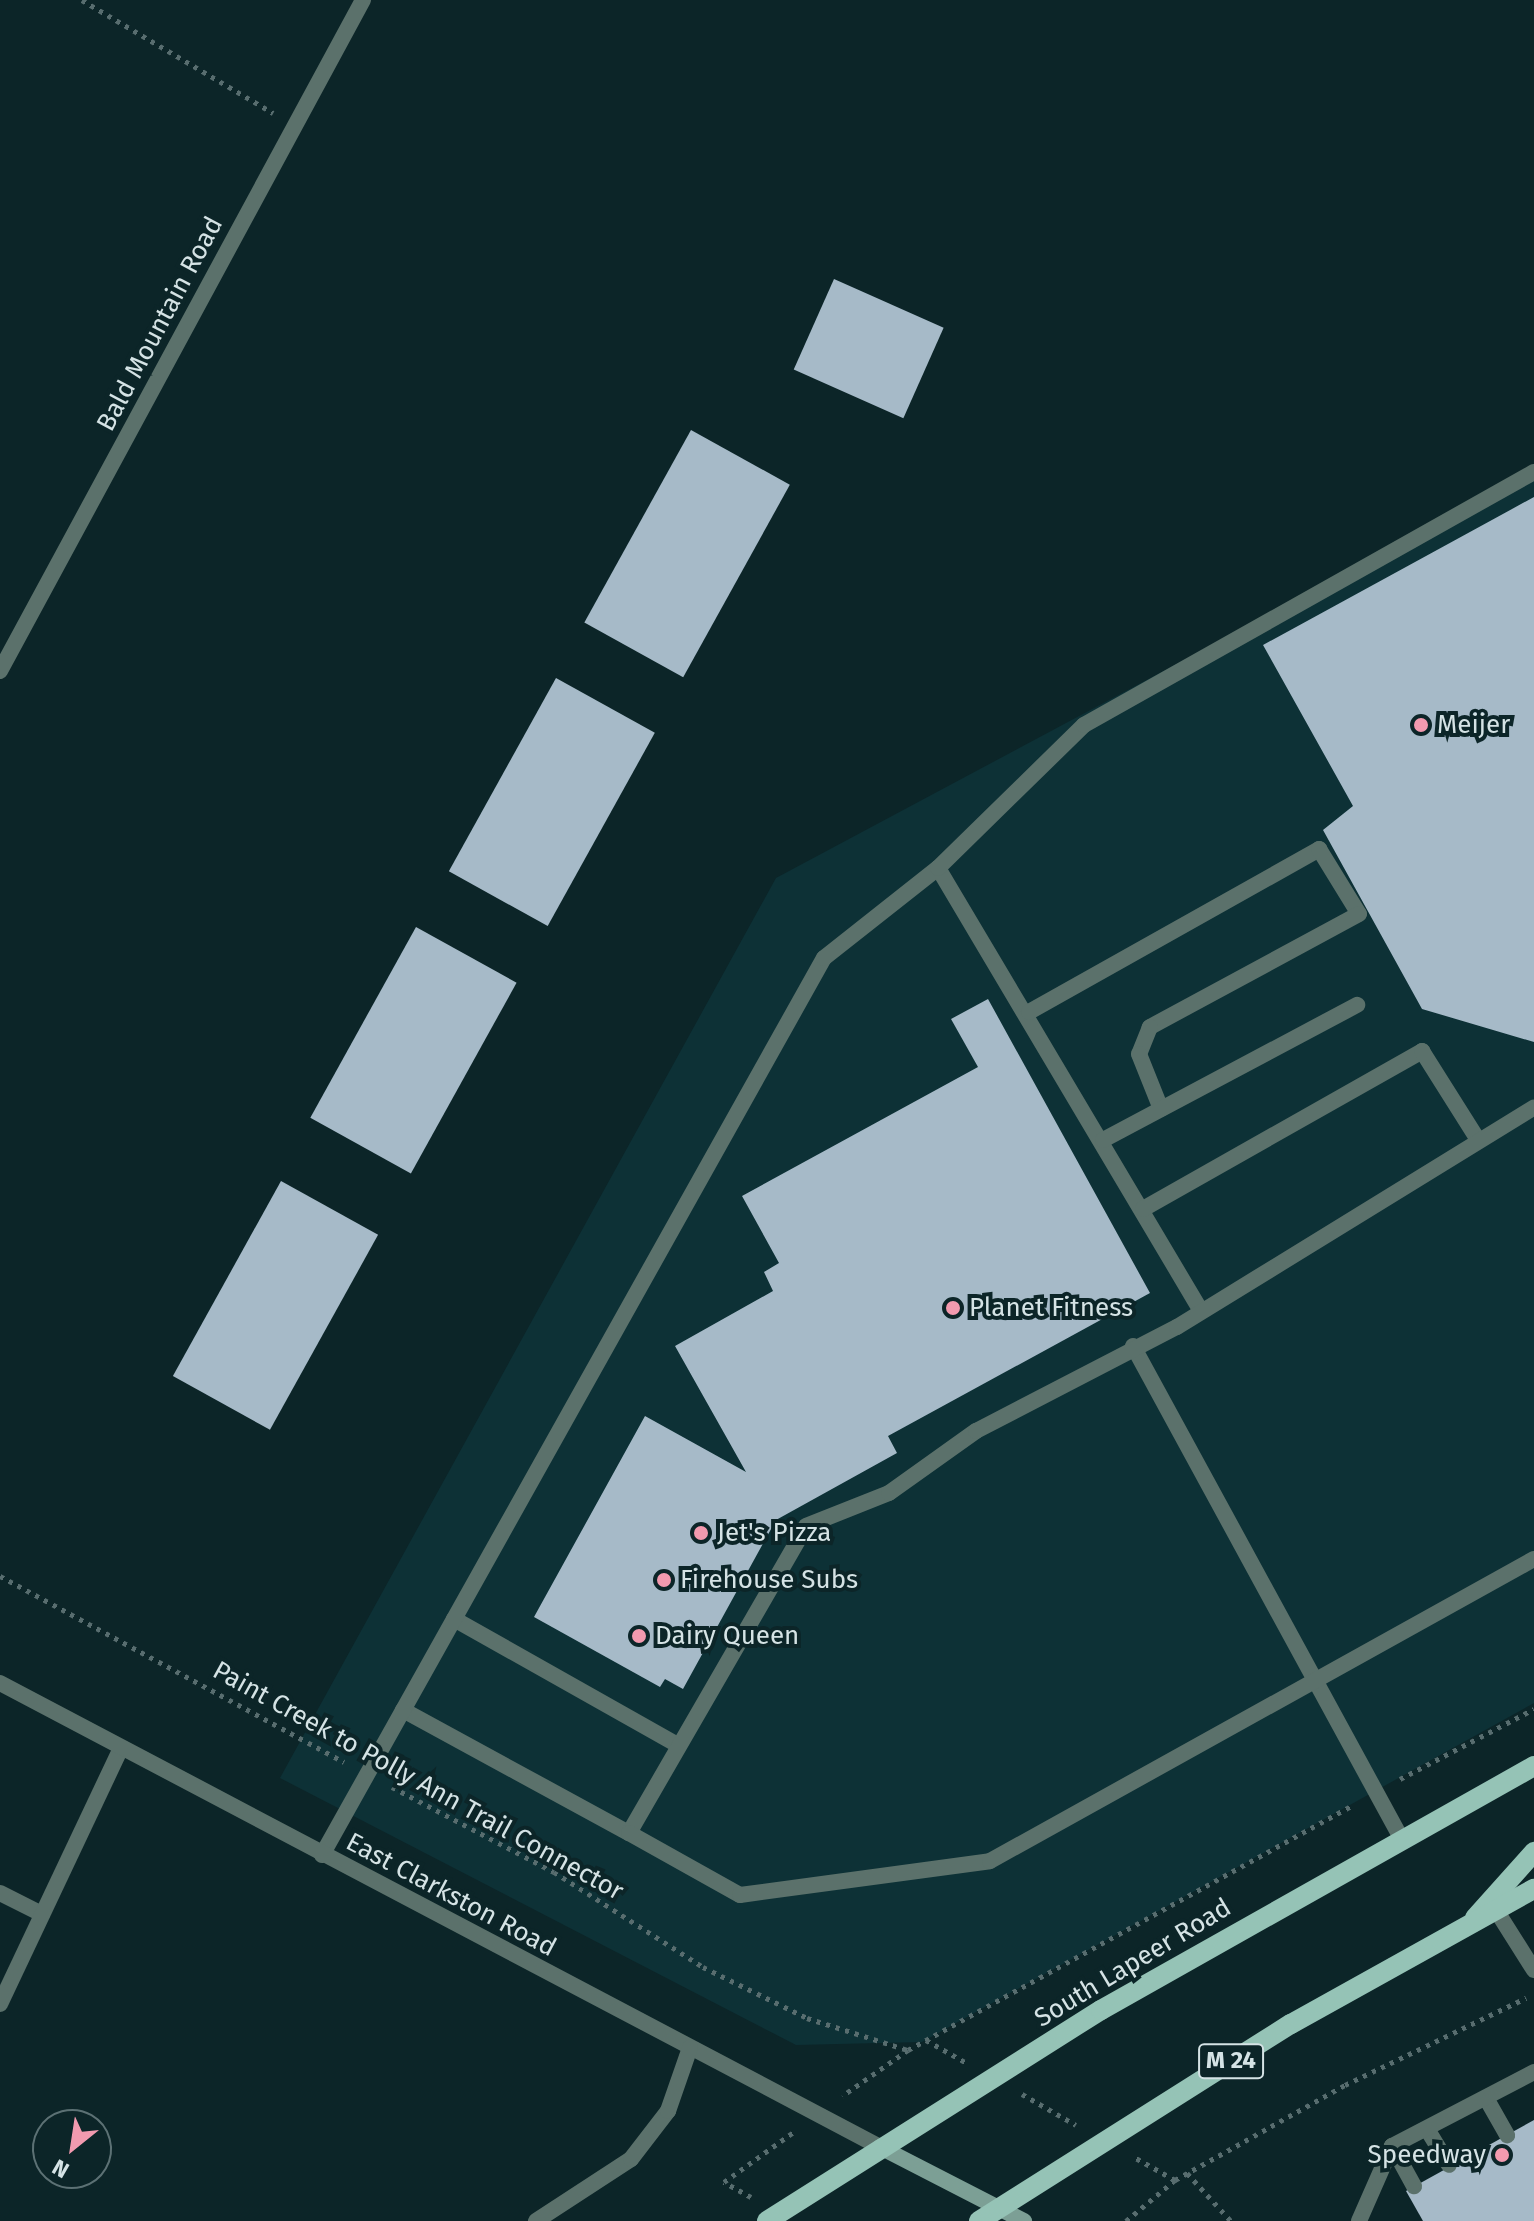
<!DOCTYPE html>
<style>
body{margin:0}
#map{position:relative;width:1534px;height:2221px;overflow:hidden;background:#0c2528;font-family:"Fira Sans",sans-serif}
div>[style]{position:absolute}
.built>*{inset:0;background:#0d3136}
.building>*{inset:0;background:#a6bac8;transform-origin:0 0}
.path>*{height:5px;margin-top:-2.5px;transform-origin:0;background:repeating-linear-gradient(90deg,#586d6f 0 4px,transparent 0 10px)}
.lane>*{height:16px;margin:-8px;padding:0 8px;transform-origin:8px;border-radius:8px;background:#5b716b}
.street>*{height:16px;margin:-8px;padding:0 8px;transform-origin:8px;border-radius:8px;background:#5b716b}
.secondary>*{height:16px;margin:-8px;padding:0 8px;transform-origin:8px;border-radius:8px;background:#7c9f95}
.primary>*{height:20px;margin:-10px;padding:0 10px;transform-origin:10px;border-radius:10px;background:#95c3b6}
.dots>*{width:22px;height:22px;translate:-50% -50%;box-sizing:border-box;border:4px solid #0c2528;border-radius:50%}
span{translate:-50% -50%;white-space:nowrap;text-align:center;line-height:1.15;-webkit-text-stroke:8px #0c2528;paint-order:stroke}
.shield-label span{padding:2px 6px;background:#0c2528;border:2px solid;border-radius:6px;-webkit-text-stroke-width:0}
.shield-label{font-size:24px;color:#d5e3e5;font-weight:700}
.street-label{font-size:26px;color:#d5e3e5}
.poi-label{font-size:26px;color:#d5e3e5}
.left{translate:0 -50%;text-align:left}
.right{translate:-100% -50%;text-align:right}
.north{position:absolute;left:32px;top:2109px;width:80px;height:80px;box-sizing:border-box;background:#0c2528;border:2px solid #5c7174;border-radius:50%;rotate:210deg;font-size:22px;font-weight:700;line-height:32px;text-align:center;color:#d5e3e5}
.north::after{content:'';display:block;margin:auto;width:28px;height:36px;background:#f29aaf;clip-path:polygon(50% 0,100% 100%,50% 72%,0 100%)}
</style>
<div id="map">
<div class="built">
<i style="clip-path:polygon(1534px 473px,1534px 1703px,922px 2042px,796px 2045px,280px 1778px,776px 878px)"></i>
</div>
<div class="building">
<i style="left:834px;top:279px;width:120px;height:99px;rotate:24deg"></i>
<i style="left:691px;top:430px;width:113px;height:220px;rotate:29deg"></i>
<i style="clip-path:polygon(1534px 497px,1534px 1042px,1422px 1009px,1323px 830px,1353px 806px,1263px 645px)"></i>
<i style="left:556px;top:678px;width:113px;height:221px;rotate:29deg"></i>
<i style="left:416px;top:927px;width:115px;height:218px;rotate:29deg"></i>
<i style="clip-path:polygon(988px 999px,1150px 1293px,888px 1436px,897px 1453px,776px 1520px,683px 1689px,665px 1679px,660px 1687px,534px 1617px,645px 1416px,746px 1472px,675px 1346px,773px 1291px,764px 1272px,779px 1263px,742px 1196px,978px 1067px,951px 1019px)"></i>
<i style="left:281px;top:1181px;width:111px;height:223px;rotate:29deg"></i>
<i style="clip-path:polygon(1534px 2120px,1534px 2221px,1423px 2221px,1406px 2191px)"></i>
</div>
<div class="path">
<i style="left:82px;top:0;width:222px;rotate:30.6deg"></i>
<i style="left:0;top:1576px;width:391px;rotate:28.4deg"></i>
<i style="left:1400px;top:1779px;width:151px;rotate:-27.6deg"></i>
<i style="left:392px;top:1787px;width:183px;rotate:27.7deg"></i>
<i style="left:554px;top:1872px;width:177px;rotate:32.5deg"></i>
<i style="left:703px;top:1967px;width:116px;rotate:26.1deg"></i>
<i style="left:807px;top:2018px;width:106px;rotate:17.6deg"></i>
<i style="left:908px;top:2050px;width:80px;rotate:145.1deg"></i>
<i style="left:926px;top:2040px;width:45px;rotate:29.4deg"></i>
<i style="left:908px;top:2050px;width:508px;rotate:-28.84deg"></i>
<i style="left:1022px;top:2094px;width:62px;rotate:29.9deg"></i>
<i style="left:1187px;top:2173px;width:65px;rotate:47.5deg"></i>
<i style="left:1175px;top:2180px;width:195px;rotate:-29.2deg"></i>
<i style="left:1345px;top:2085px;width:201px;rotate:-25.7deg"></i>
<i style="left:751px;top:2197px;width:31px;rotate:-151deg"></i>
<i style="left:724px;top:2182px;width:87px;rotate:-35.7deg"></i>
<i style="left:1126px;top:2221px;width:64px;rotate:-39.9deg"></i>
<i style="left:1175px;top:2180px;width:47px;rotate:-150.7deg"></i>
</div>
<div class="lane">
<i style="left:938px;top:868px;width:515px;rotate:59.3deg"></i>
<i style="left:1029px;top:1012px;width:333px;rotate:-29.3deg"></i>
<i style="left:1319px;top:849px;width:76px;rotate:58.4deg"></i>
<i style="left:1359px;top:914px;width:238px;rotate:151.6deg"></i>
<i style="left:1150px;top:1027px;width:29px;rotate:112deg"></i>
<i style="left:1139px;top:1054px;width:59px;rotate:68.2deg"></i>
<i style="left:1103px;top:1140px;width:288px;rotate:-28deg"></i>
<i style="left:1143px;top:1209px;width:321px;rotate:-29.5deg"></i>
<i style="left:1422px;top:1051px;width:105px;rotate:57.8deg"></i>
<i style="left:1133px;top:1346px;width:560px;rotate:61.42deg"></i>
<i style="left:454px;top:1619px;width:258px;rotate:29.4deg"></i>
<i style="left:403px;top:1710px;width:257px;rotate:28.6deg"></i>
<i style="left:629px;top:1833px;width:354px;rotate:-60deg"></i>
<i style="left:806px;top:1526px;width:89px;rotate:-21.7deg"></i>
<i style="left:889px;top:1493px;width:107px;rotate:-35.5deg"></i>
<i style="left:976px;top:1431px;width:226px;rotate:-27.4deg"></i>
<i style="left:1177px;top:1327px;width:419px;rotate:-31.6deg"></i>
<i style="left:629px;top:1833px;width:127px;rotate:29.2deg"></i>
<i style="left:740px;top:1895px;width:252px;rotate:-7.7deg"></i>
<i style="left:990px;top:1861px;width:622px;rotate:-29.04deg"></i>
<i style="left:322px;top:1855px;width:1028px;rotate:-60.77deg"></i>
<i style="left:824px;top:958px;width:145px;rotate:-38.3deg"></i>
<i style="left:938px;top:868px;width:204px;rotate:-44.4deg"></i>
<i style="left:1084px;top:725px;width:516px;rotate:-29.35deg"></i>
<i style="left:0;top:1893px;width:47px;rotate:26.6deg"></i>
<i style="left:1496px;top:1910px;width:71px;rotate:57.7deg"></i>
<i style="left:0;top:2004px;width:283px;rotate:-64.7deg"></i>
<i style="left:1486px;top:2098px;width:43px;rotate:60.4deg"></i>
<i style="left:1427px;top:2129px;width:42px;rotate:58.6deg"></i>
<i style="left:1392px;top:2146px;width:46px;rotate:61.2deg"></i>
<i style="left:1359px;top:2221px;width:82px;rotate:-66.3deg"></i>
<i style="left:1392px;top:2146px;width:160px;rotate:-27.5deg"></i>
</div>
<div class="street">
<i style="left:0;top:671px;width:763px;rotate:-61.59deg"></i>
<i style="left:0;top:1683px;width:995px;rotate:27.8deg"></i>
<i style="left:536px;top:2221px;width:113px;rotate:-33.1deg"></i>
<i style="left:631px;top:2159px;width:61px;rotate:-52.4deg"></i>
<i style="left:668px;top:2111px;width:67px;rotate:-70.8deg"></i>
</div>
<div class="secondary">
<i style="left:880px;top:2147px;width:162px;rotate:27.2deg"></i>
</div>
<div class="primary">
<i style="left:1475px;top:1918px;width:89px;rotate:-48.2deg"></i>
<i style="left:767px;top:2221px;width:395px;rotate:-32.3deg"></i>
<i style="left:1101px;top:2010px;width:497px;rotate:-29.4deg"></i>
<i style="left:979px;top:2221px;width:369px;rotate:-32.3deg"></i>
<i style="left:1291px;top:2024px;width:278px;rotate:-29.1deg"></i>
</div>
<div class="dots">
<i style="left:1421px;top:725px;background:#f29aaf"></i>
<i style="left:953px;top:1308px;background:#f29aaf"></i>
<i style="left:701px;top:1533px;background:#f29aaf"></i>
<i style="left:664px;top:1580px;background:#f29aaf"></i>
<i style="left:639px;top:1636px;background:#f29aaf"></i>
<i style="left:1502px;top:2155px;background:#f29aaf"></i>
</div>
<div class="shield-label">
<span style="left:1231px;top:2061px">M 24</span>
</div>
<div class="street-label">
<span style="left:160px;top:324px;rotate:-62deg">Bald Mountain Road</span>
<span style="left:418px;top:1781px;rotate:29deg">Paint Creek to Polly Ann Trail Connector</span>
<span style="left:451px;top:1895px;rotate:28deg">East Clarkston Road</span>
<span style="left:1133px;top:1963px;rotate:-31deg">South Lapeer Road</span>
</div>
<div class="poi-label">
<span class="left" style="left:1437px;top:725px">Meijer</span>
<span class="left" style="left:969px;top:1308px">Planet Fitness</span>
<span class="left" style="left:717px;top:1533px">Jet's Pizza</span>
<span class="left" style="left:680px;top:1580px">Firehouse Subs</span>
<span class="left" style="left:655px;top:1636px">Dairy Queen</span>
<span class="right" style="left:1486px;top:2155px">Speedway</span>
</div>
<div class="north">N</div>
</div>
